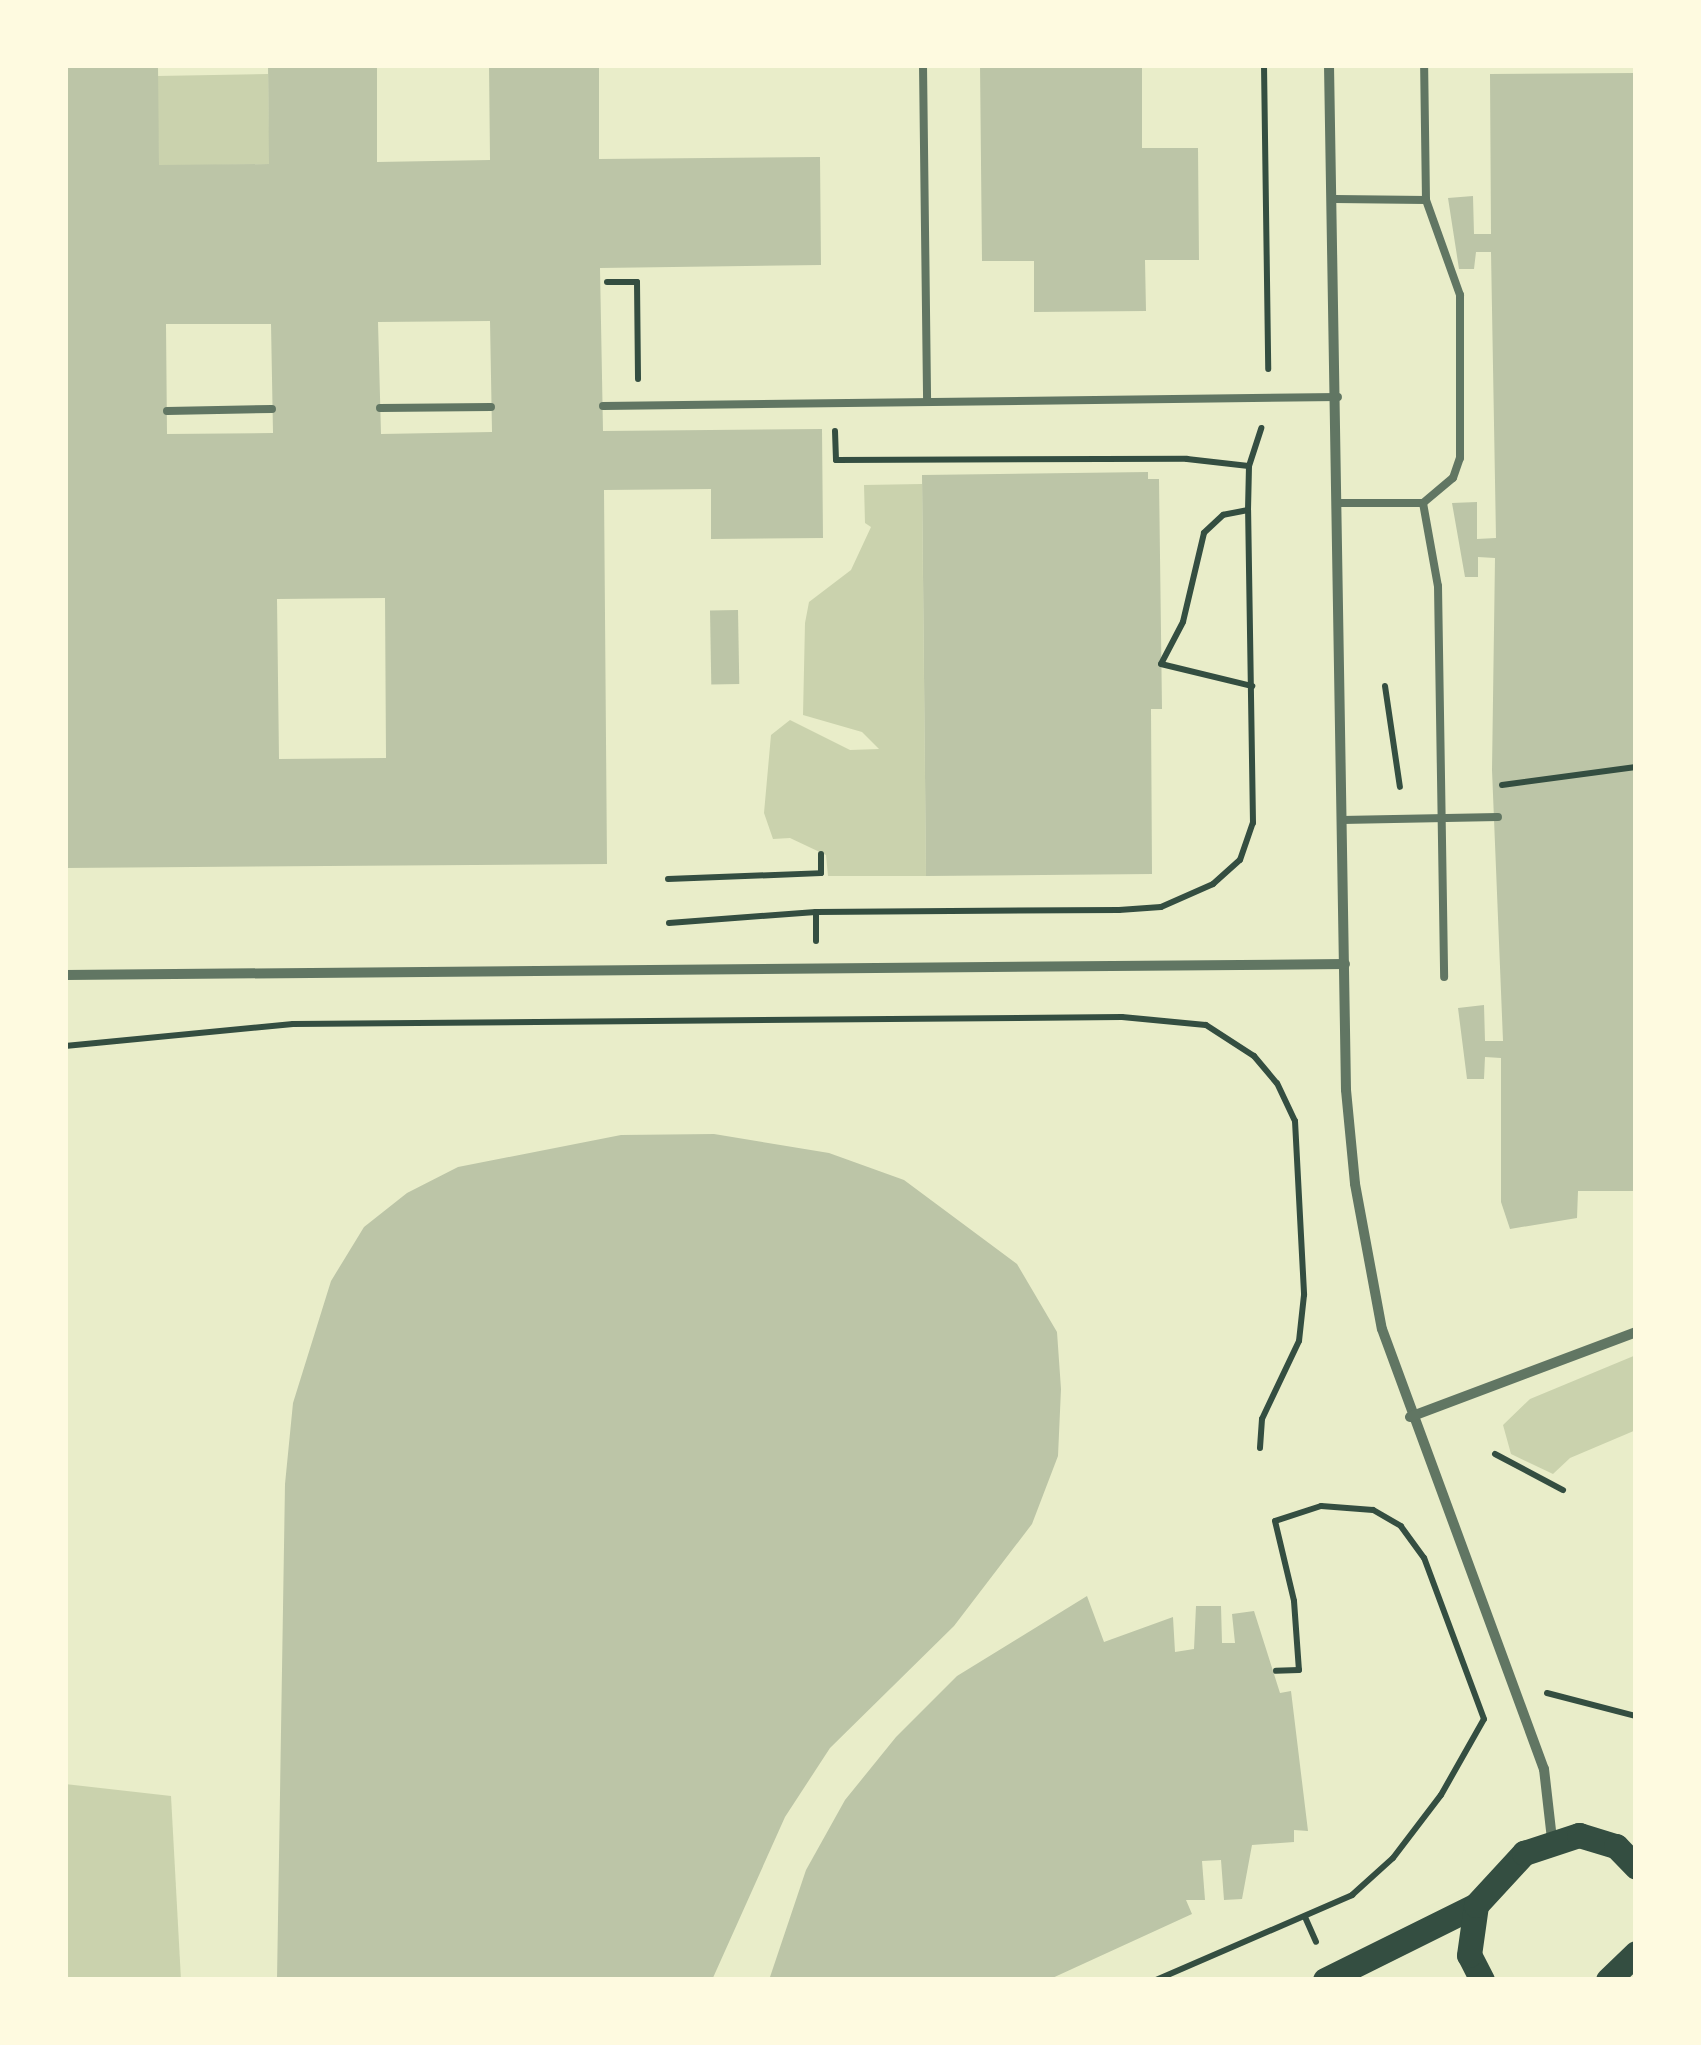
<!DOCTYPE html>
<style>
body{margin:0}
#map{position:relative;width:1701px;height:2045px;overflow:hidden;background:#e9edc9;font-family:Montserrat,sans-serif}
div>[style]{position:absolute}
.green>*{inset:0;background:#cad2ad;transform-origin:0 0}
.building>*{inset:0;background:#bcc5a7;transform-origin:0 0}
.path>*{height:6px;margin:-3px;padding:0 3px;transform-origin:3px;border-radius:3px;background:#344e41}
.service>*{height:8px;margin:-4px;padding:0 4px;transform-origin:4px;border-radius:4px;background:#617663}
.minor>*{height:10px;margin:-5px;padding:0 5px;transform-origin:5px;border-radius:5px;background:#617663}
.primary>*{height:25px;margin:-12.5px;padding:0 12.5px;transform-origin:12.5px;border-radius:12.5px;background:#344e41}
span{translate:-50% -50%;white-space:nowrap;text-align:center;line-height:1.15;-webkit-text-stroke:8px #fefae0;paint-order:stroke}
.frame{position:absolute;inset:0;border:68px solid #fefae0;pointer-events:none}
</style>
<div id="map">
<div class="green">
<i style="left:268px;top:74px;width:90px;height:111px;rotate:89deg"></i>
<i style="clip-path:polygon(922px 484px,926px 876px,828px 876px,826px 855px,790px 838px,773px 839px,764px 813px,771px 735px,790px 720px,850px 750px,879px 749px,862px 732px,803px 715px,805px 623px,809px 602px,851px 570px,871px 527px,865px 523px,864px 485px)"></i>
<i style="clip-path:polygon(1636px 1355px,1636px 1430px,1570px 1458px,1553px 1474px,1511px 1454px,1503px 1425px,1530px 1399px)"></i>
<i style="clip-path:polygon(65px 1784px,171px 1796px,181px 1980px,65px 1980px)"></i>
</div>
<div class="building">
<i style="clip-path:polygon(evenodd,65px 65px,158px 65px,159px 165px,269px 164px,268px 65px,377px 65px,377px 162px,490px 160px,489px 65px,599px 65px,599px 159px,820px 157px,821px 265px,600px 268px,603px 431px,822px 429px,823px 538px,711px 539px,711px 489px,604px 490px,607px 864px,65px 868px,65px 65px,490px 321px,492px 432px,381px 434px,378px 322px,490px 321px,65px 65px,166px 324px,271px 324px,273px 433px,167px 434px,166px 324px,65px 65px,385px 598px,386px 758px,279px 759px,277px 599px,385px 598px)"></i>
<i style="clip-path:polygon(980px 65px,1142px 65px,1142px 148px,1198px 148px,1199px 260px,1145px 260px,1146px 311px,1034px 312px,1034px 261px,982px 261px)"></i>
<i style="clip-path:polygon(1636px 73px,1636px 1191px,1578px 1191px,1577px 1218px,1510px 1229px,1501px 1202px,1501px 1058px,1485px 1057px,1484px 1079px,1467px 1079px,1458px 1008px,1484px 1005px,1485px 1041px,1503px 1041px,1492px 770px,1495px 558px,1478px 557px,1478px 577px,1465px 577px,1452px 503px,1477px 502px,1477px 539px,1496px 538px,1491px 252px,1476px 252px,1474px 269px,1459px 269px,1448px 198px,1473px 196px,1474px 234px,1491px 234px,1490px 74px)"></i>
<i style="clip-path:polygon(1148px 472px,1148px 479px,1159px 479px,1162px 709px,1151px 709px,1152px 874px,926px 876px,922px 475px)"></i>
<i style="left:738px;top:610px;width:74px;height:28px;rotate:89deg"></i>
<i style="clip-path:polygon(714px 1134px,829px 1153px,904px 1180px,1017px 1264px,1057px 1332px,1061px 1389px,1058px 1456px,1032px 1524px,954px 1626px,830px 1748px,785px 1817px,712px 1980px,277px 1980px,285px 1484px,293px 1403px,331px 1281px,364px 1227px,407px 1193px,458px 1167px,621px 1135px)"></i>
<i style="clip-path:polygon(1087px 1596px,1104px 1642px,1173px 1617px,1175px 1652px,1194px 1649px,1196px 1606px,1221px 1606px,1222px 1643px,1235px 1643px,1232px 1614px,1254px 1611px,1280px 1693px,1291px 1691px,1308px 1831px,1294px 1830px,1294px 1842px,1252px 1845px,1242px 1899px,1224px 1900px,1221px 1860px,1202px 1861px,1205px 1900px,1186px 1900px,1192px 1914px,1048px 1980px,769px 1980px,806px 1870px,845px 1800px,896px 1737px,957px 1676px)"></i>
</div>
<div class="path">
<i style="left:1264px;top:65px;width:304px;rotate:89.2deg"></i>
<i style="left:607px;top:282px;width:30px"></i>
<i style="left:637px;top:282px;width:97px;rotate:89.4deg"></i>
<i style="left:835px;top:431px;width:29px;rotate:88deg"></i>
<i style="left:836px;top:460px;width:351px;rotate:-0.2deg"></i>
<i style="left:1187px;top:459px;width:62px;rotate:6.4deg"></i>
<i style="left:1248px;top:510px;width:25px;rotate:169deg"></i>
<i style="left:1223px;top:515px;width:26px;rotate:137deg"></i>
<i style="left:1204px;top:533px;width:91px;rotate:103.3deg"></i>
<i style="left:1183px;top:622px;width:47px;rotate:117.6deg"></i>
<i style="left:1161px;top:664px;width:94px;rotate:13.6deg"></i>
<i style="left:1385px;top:686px;width:102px;rotate:81.6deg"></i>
<i style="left:1502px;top:785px;width:135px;rotate:-7.7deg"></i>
<i style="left:668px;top:879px;width:153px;rotate:-2.2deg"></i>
<i style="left:821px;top:873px;width:19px;rotate:-90deg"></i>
<i style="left:669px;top:923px;width:147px;rotate:-4.3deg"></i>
<i style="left:816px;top:912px;width:303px;rotate:-0.4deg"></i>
<i style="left:1119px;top:910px;width:42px;rotate:-4.1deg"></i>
<i style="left:1161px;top:907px;width:57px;rotate:-23.9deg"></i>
<i style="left:1213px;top:884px;width:36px;rotate:-42deg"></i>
<i style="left:1240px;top:860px;width:39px;rotate:-71deg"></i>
<i style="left:1253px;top:823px;width:313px;rotate:-90.9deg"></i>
<i style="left:1248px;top:510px;width:44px;rotate:-88.7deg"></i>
<i style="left:1249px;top:466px;width:40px;rotate:-72deg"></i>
<i style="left:816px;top:941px;width:29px;rotate:-90deg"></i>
<i style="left:65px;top:1046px;width:229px;rotate:-5.5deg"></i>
<i style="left:293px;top:1024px;width:829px;rotate:-0.48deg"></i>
<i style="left:1122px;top:1017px;width:84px;rotate:5.4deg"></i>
<i style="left:1206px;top:1025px;width:57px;rotate:32.9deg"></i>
<i style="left:1254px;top:1056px;width:35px;rotate:50deg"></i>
<i style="left:1277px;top:1083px;width:42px;rotate:64.7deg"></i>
<i style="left:1295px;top:1121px;width:174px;rotate:87deg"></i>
<i style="left:1304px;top:1295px;width:46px;rotate:96.2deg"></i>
<i style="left:1299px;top:1341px;width:86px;rotate:115.4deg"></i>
<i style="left:1262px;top:1419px;width:29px;rotate:94deg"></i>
<i style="left:1495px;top:1454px;width:77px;rotate:27.9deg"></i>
<i style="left:1547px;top:1693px;width:92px;rotate:14.5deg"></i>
<i style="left:1305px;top:1917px;width:27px;rotate:66deg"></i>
<i style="left:1156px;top:1980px;width:214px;rotate:-23.4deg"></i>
<i style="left:1352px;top:1895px;width:55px;rotate:-42.1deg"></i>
<i style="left:1393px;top:1858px;width:79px;rotate:-52.7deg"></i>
<i style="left:1441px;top:1795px;width:87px;rotate:-60.5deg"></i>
<i style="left:1484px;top:1719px;width:172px;rotate:-110.4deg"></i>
<i style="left:1424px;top:1558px;width:39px;rotate:-126deg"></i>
<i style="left:1401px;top:1526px;width:32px;rotate:-150deg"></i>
<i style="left:1373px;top:1510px;width:52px;rotate:-175.6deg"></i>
<i style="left:1321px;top:1506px;width:48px;rotate:161.9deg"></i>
<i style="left:1275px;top:1521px;width:82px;rotate:76.6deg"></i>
<i style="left:1294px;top:1601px;width:69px;rotate:85.9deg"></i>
<i style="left:1299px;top:1670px;width:23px;rotate:178deg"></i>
</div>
<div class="service">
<i style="left:923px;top:65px;width:337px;rotate:89.3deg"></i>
<i style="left:1335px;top:199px;width:91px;rotate:0.6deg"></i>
<i style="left:1426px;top:200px;width:135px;rotate:-90.8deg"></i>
<i style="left:603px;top:406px;width:735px;rotate:-0.7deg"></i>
<i style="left:380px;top:408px;width:111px;rotate:-0.5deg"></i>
<i style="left:167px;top:411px;width:105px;rotate:-1.1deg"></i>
<i style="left:1339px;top:503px;width:84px"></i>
<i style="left:1423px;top:503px;width:39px;rotate:-40deg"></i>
<i style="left:1453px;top:478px;width:21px;rotate:-71deg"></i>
<i style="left:1460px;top:458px;width:163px;rotate:-90deg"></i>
<i style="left:1460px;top:295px;width:101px;rotate:-109.7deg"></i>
<i style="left:1423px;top:503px;width:84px;rotate:79.8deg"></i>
<i style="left:1438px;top:586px;width:391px;rotate:89.1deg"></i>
<i style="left:1342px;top:820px;width:156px;rotate:-1.1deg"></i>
</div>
<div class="minor">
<i style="left:1329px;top:65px;width:1025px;rotate:89.05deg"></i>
<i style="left:1346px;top:1090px;width:94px;rotate:84.5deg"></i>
<i style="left:1355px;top:1184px;width:147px;rotate:79.5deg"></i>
<i style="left:1382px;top:1329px;width:469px;rotate:69.8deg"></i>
<i style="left:1544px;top:1769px;width:70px;rotate:83.5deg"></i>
<i style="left:65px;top:975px;width:1280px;rotate:-0.49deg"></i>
<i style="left:1410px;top:1417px;width:241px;rotate:-20.6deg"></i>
</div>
<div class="primary">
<i style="left:1325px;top:1980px;width:169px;rotate:-26.4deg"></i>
<i style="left:1482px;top:1980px;width:28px;rotate:-117deg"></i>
<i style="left:1469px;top:1955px;width:50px;rotate:-82deg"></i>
<i style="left:1476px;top:1905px;width:71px;rotate:-47.3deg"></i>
<i style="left:1524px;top:1853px;width:58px;rotate:-18.1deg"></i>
<i style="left:1579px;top:1835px;width:39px;rotate:17deg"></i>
<i style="left:1616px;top:1846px;width:29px;rotate:46deg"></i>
<i style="left:1608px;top:1980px;width:39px;rotate:-44deg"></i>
</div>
<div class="frame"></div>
</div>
